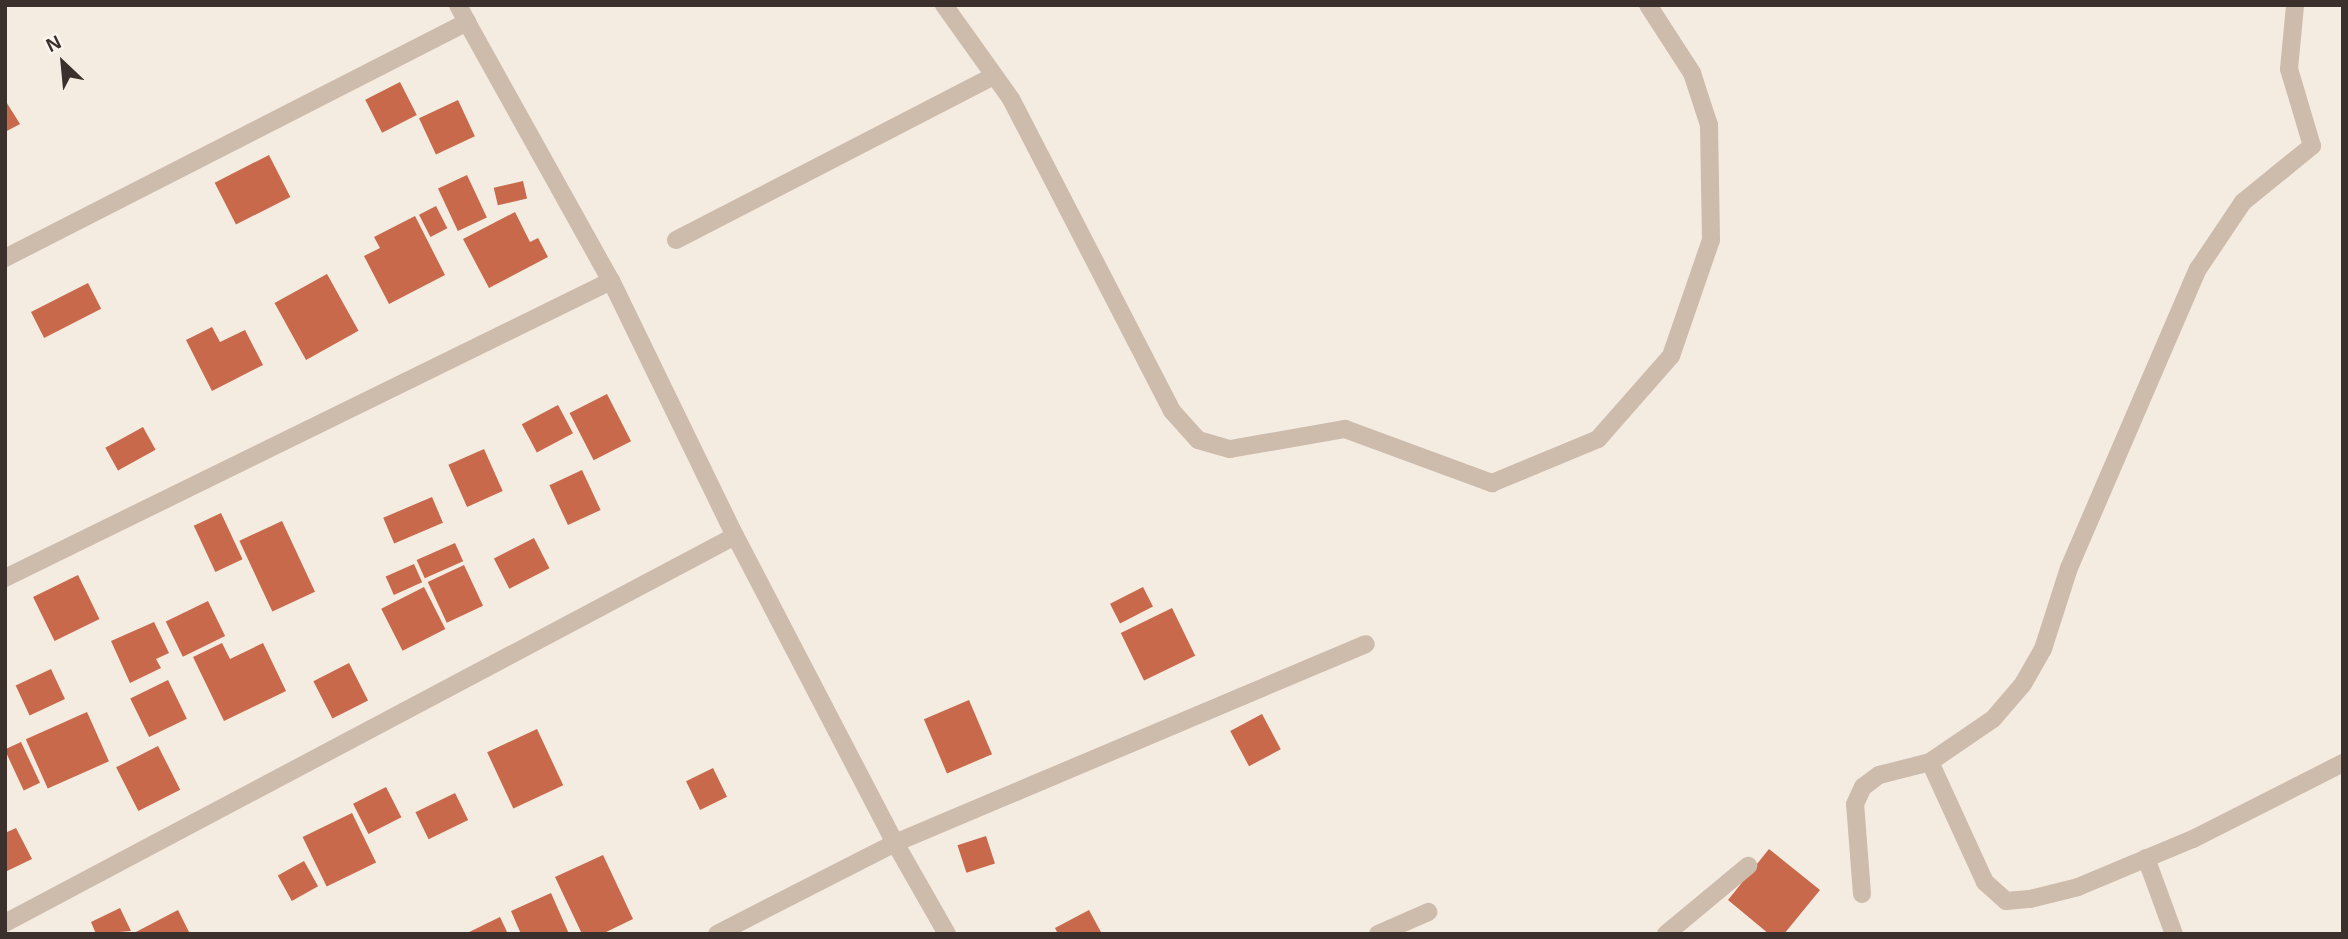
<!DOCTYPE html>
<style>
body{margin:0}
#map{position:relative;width:2348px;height:939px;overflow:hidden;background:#f4ebe1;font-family:Helvetica,sans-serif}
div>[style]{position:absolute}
.building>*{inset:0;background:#c8694b;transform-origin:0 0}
.street>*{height:18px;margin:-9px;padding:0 9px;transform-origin:9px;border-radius:9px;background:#cdbbac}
span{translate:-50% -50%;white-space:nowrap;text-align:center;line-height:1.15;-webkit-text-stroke:5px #fbf5ee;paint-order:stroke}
.frame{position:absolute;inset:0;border:7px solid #3b302b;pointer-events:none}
.north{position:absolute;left:28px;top:28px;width:70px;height:70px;-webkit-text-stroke:5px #fbf5ee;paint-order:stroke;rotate:334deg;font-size:19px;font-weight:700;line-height:28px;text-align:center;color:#3b302b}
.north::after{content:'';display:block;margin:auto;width:24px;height:32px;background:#3b302b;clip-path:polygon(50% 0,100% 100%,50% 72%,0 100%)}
</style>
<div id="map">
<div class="building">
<i style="left:400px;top:82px;width:37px;height:39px;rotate:63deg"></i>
<i style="clip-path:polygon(5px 100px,20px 124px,5px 132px)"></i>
<i style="left:458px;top:100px;width:40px;height:43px;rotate:65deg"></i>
<i style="left:269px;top:155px;width:47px;height:61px;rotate:63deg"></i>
<i style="left:467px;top:175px;width:47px;height:32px;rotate:65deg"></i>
<i style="left:523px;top:181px;width:18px;height:30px;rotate:77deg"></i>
<i style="left:436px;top:206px;width:25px;height:19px;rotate:63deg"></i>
<i style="clip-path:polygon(515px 212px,530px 242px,538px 238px,548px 257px,489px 288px,463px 239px)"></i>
<i style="clip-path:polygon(415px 216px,445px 275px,389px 304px,364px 256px,380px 248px,374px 237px)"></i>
<i style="left:327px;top:274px;width:65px;height:60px;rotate:61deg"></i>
<i style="left:88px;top:283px;width:29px;height:64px;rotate:63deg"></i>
<i style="clip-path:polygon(212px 327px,220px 342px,245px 330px,263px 365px,212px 391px,186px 340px)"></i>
<i style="left:607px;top:394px;width:53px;height:42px;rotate:63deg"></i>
<i style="left:558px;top:405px;width:32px;height:41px;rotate:62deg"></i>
<i style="left:143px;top:427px;width:26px;height:43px;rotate:61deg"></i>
<i style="left:484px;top:449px;width:46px;height:39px;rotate:66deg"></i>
<i style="left:582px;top:470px;width:44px;height:36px;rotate:65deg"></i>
<i style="left:432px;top:497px;width:28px;height:53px;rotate:67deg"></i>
<i style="left:221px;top:513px;width:51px;height:30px;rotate:65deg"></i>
<i style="left:282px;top:521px;width:78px;height:47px;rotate:65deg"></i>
<i style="left:534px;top:538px;width:34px;height:45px;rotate:63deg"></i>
<i style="left:455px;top:543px;width:20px;height:42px;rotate:66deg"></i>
<i style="left:414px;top:564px;width:20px;height:31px;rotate:66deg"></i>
<i style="left:464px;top:565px;width:45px;height:40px;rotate:65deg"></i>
<i style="left:78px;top:575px;width:49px;height:50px;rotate:64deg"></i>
<i style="left:424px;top:587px;width:47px;height:48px;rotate:63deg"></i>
<i style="left:1143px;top:587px;width:22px;height:37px;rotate:63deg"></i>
<i style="left:208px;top:601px;width:39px;height:47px;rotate:64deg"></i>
<i style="left:1172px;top:608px;width:53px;height:57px;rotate:64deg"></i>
<i style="clip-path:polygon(154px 622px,169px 653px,156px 659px,161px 668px,130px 683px,111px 641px)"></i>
<i style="clip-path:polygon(222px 643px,230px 659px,263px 643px,286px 691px,224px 721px,193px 657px)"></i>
<i style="left:349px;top:663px;width:42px;height:40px;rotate:63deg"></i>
<i style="left:51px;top:669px;width:33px;height:39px;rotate:65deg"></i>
<i style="left:168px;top:680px;width:43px;height:42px;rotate:64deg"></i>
<i style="left:969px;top:700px;width:59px;height:49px;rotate:67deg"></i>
<i style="left:87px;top:712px;width:54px;height:67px;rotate:66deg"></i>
<i style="left:1262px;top:714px;width:40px;height:36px;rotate:62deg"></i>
<i style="left:537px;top:729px;width:62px;height:55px;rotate:65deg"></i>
<i style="left:21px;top:742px;width:45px;height:18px;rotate:65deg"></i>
<i style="left:158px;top:746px;width:49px;height:47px;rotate:63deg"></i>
<i style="left:713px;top:768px;width:32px;height:30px;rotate:64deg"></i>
<i style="left:386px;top:787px;width:34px;height:37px;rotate:63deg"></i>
<i style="left:455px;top:793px;width:30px;height:44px;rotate:64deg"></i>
<i style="left:352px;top:813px;width:55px;height:55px;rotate:64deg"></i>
<i style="clip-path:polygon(16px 828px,32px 859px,5px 872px,5px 833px)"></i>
<i style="left:986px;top:836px;width:29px;height:30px;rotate:72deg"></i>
<i style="clip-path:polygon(1769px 849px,1820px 890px,1784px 934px,1769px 934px,1728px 900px)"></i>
<i style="clip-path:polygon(603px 855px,633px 919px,602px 934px,582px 934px,555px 877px)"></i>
<i style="left:304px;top:861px;width:29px;height:30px;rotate:61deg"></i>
<i style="clip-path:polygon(551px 893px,569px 934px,521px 934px,511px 911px)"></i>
<i style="clip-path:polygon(120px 908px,131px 931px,96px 934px,91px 922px)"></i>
<i style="clip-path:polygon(178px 910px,190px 934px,132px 934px)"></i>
<i style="clip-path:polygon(1089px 910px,1102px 934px,1058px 934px,1055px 928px)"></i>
<i style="clip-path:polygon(500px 917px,508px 934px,465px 934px)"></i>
</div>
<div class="street">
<i style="left:944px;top:5px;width:115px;rotate:54.5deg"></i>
<i style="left:1011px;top:99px;width:351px;rotate:62.7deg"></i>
<i style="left:1172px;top:411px;width:39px;rotate:48deg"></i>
<i style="left:1198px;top:440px;width:33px;rotate:16deg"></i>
<i style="left:1230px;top:449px;width:117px;rotate:-9.9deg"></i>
<i style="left:1345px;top:429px;width:157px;rotate:20.2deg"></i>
<i style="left:1492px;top:483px;width:115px;rotate:-22.5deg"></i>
<i style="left:1598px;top:439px;width:111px;rotate:-48.7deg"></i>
<i style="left:1671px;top:356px;width:123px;rotate:-71deg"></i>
<i style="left:1711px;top:240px;width:115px;rotate:-91deg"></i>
<i style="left:1709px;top:125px;width:55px;rotate:-108.1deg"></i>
<i style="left:1692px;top:73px;width:81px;rotate:-122.9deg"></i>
<i style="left:676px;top:240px;width:358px;rotate:-27.3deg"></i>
<i style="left:5px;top:258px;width:519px;rotate:-27.06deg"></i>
<i style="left:467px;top:22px;width:19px;rotate:-118deg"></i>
<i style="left:5px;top:578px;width:675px;rotate:-26.11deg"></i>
<i style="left:611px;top:281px;width:296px;rotate:-119.1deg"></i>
<i style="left:1930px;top:762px;width:132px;rotate:65.4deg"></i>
<i style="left:1985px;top:882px;width:28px;rotate:42deg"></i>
<i style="left:2006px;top:901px;width:24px;rotate:-5deg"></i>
<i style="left:2030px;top:899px;width:49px;rotate:-14deg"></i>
<i style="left:2078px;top:887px;width:125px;rotate:-22.7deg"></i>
<i style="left:2193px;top:839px;width:168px;rotate:-26.9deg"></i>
<i style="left:2146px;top:858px;width:81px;rotate:69.8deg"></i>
<i style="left:1862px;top:894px;width:90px;rotate:-94.4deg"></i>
<i style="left:1855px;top:804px;width:19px;rotate:-65deg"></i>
<i style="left:1863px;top:787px;width:20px;rotate:-37deg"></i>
<i style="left:1879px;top:775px;width:53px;rotate:-14.3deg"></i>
<i style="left:1930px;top:762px;width:76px;rotate:-34.3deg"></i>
<i style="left:1993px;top:719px;width:46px;rotate:-49.4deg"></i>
<i style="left:2023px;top:684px;width:40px;rotate:-60.3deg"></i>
<i style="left:2043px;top:649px;width:85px;rotate:-72.2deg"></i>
<i style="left:2069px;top:568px;width:326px;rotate:-66.7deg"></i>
<i style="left:2198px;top:269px;width:81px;rotate:-56.1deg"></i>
<i style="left:2243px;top:202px;width:89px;rotate:-39.1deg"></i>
<i style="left:2312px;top:146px;width:80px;rotate:-106.6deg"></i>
<i style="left:2289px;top:69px;width:64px;rotate:-84.6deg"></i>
<i style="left:5px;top:923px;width:826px;rotate:-27.93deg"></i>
<i style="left:735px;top:536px;width:284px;rotate:-115.9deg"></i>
<i style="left:717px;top:934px;width:200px;rotate:-27.1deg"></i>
<i style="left:895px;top:843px;width:346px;rotate:-117.5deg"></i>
<i style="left:947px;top:934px;width:105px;rotate:-119.7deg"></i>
<i style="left:895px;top:843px;width:511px;rotate:-22.9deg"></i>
<i style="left:1378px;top:934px;width:55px;rotate:-23.7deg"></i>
<i style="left:1666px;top:934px;width:107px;rotate:-39.7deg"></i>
</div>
<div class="frame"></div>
<div class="north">N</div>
</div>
